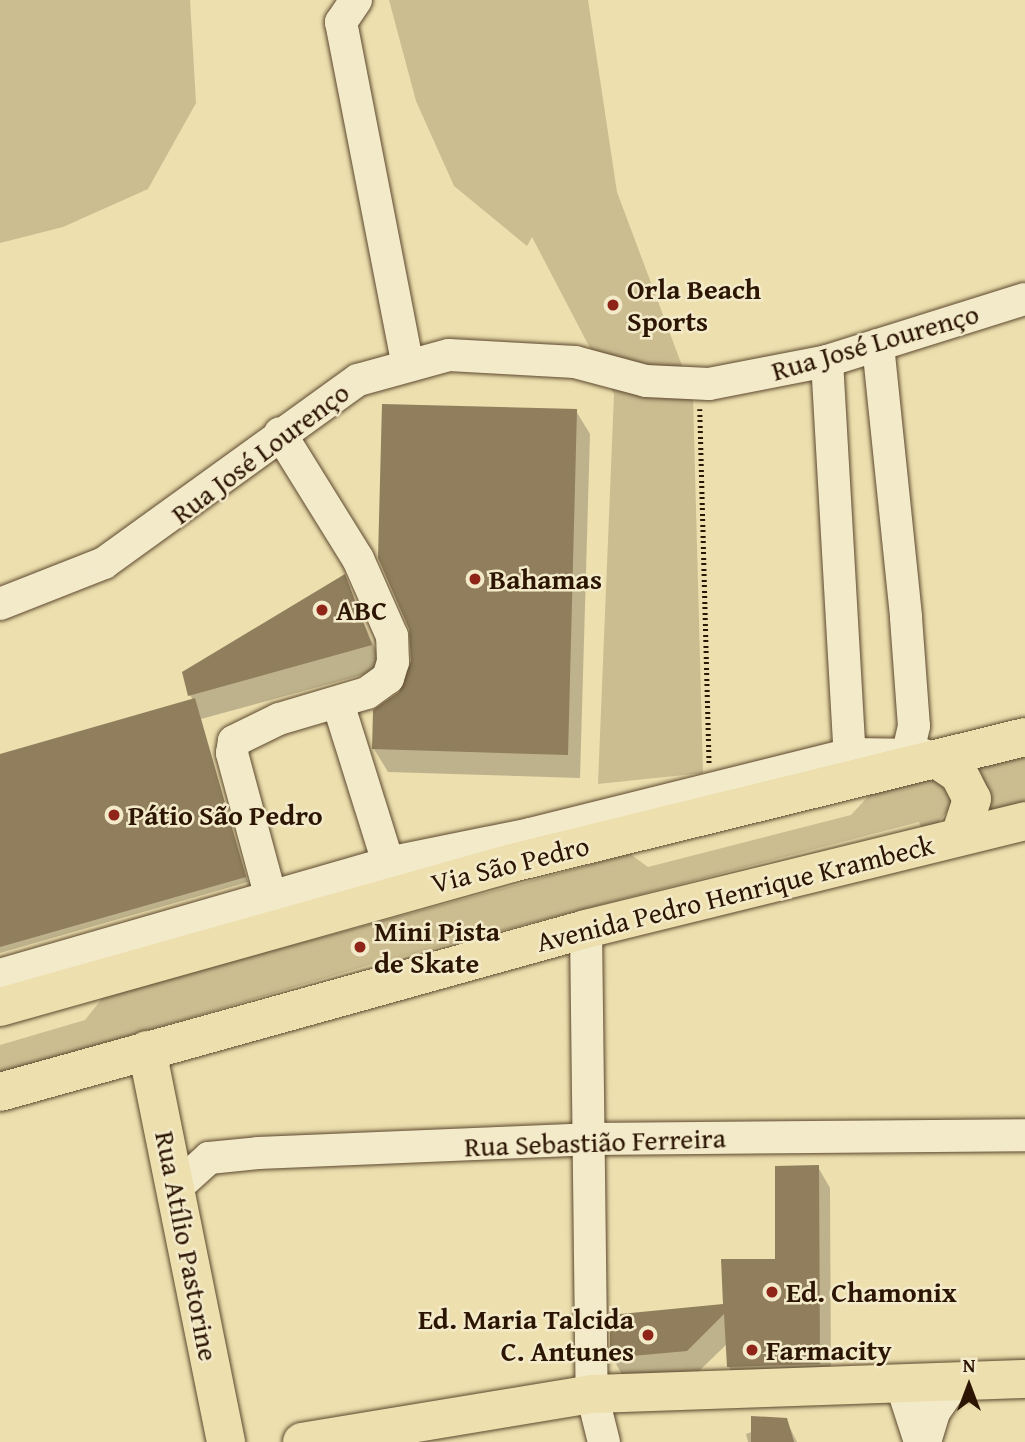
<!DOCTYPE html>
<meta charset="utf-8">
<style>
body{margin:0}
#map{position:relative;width:1025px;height:1442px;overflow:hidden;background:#eddfae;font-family:"Gentium Book Plus",serif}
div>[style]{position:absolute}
.green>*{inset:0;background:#ccbd91}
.shadow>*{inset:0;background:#0003}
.building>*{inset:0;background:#907e5c}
.path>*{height:4.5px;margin-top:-2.25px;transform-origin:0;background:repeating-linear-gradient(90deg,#2c1503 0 2px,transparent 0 5.5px)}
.roads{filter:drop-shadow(0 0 2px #5c482e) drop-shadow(0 0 2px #5c482e)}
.minor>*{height:32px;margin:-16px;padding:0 16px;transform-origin:16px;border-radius:16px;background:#f3eaca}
.major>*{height:38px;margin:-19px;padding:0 19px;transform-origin:19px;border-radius:19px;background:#eddfae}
.dots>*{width:19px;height:19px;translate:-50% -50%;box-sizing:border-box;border:4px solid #f3eaca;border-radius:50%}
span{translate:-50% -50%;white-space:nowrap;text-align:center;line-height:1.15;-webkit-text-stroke:5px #f3eaca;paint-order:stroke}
.poi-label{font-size:28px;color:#2c1503;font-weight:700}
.left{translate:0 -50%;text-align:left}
.right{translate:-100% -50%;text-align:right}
.street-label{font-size:28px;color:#2c1503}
.north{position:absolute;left:934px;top:1351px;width:70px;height:70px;-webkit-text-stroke:5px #f3eaca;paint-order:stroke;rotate:0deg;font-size:19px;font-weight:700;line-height:28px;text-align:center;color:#2c1503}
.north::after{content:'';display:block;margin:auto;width:24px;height:32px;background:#2c1503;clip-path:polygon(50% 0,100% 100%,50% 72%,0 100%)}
</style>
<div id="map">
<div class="green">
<i style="clip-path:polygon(0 0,190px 0,196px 103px,148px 189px,63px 227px,0 243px)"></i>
<i style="clip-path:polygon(389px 0,588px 0,617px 192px,693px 395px,703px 773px,598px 784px,614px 394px,532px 237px,527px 246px,454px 186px,416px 101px)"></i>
<i style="clip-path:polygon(1025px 750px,1025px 804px,992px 813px,978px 763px)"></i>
<i style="clip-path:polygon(938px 777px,953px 798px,949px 809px,937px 824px,922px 829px,919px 822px,373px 964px,0 1074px,0 1045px,85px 1020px,104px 996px,630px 854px,648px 867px,851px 815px,874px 790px)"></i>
</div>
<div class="shadow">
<i style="clip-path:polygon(576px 411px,590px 434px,580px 778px,388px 772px,374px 749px,401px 693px)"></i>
<i style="clip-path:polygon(344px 577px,384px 669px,201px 719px,248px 882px,0 953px,0 756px,193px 700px,190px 695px)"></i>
<i style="clip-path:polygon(818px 1167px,830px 1188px,831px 1385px,741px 1388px,729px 1367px,728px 1343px,699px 1371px,624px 1378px,612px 1357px,725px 1306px,777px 1261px)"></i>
<i style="clip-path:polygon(786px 1420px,797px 1442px,748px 1442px,746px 1434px)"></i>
</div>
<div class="building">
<i style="clip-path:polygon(382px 404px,577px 409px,568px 755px,372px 749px,373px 710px,399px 692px,411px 661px,409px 629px,378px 558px)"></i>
<i style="clip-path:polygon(345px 574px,372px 645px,188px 696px,182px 672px)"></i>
<i style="clip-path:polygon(195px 698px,246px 877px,0 947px,0 754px)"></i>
<i style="clip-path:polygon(819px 1165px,820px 1364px,727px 1367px,724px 1314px,687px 1351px,610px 1358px,610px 1315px,723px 1304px,721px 1259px,775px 1259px,775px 1166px)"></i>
<i style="clip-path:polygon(751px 1416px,787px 1418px,794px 1442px,751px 1442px)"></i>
</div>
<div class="path">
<i style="left:700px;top:409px;width:355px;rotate:88.5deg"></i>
</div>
<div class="roads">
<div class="minor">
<i style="left:356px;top:0;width:27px;rotate:124deg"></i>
<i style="left:341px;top:22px;width:350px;rotate:79deg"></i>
<i style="left:878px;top:345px;width:274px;rotate:84.1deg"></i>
<i style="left:906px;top:618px;width:108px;rotate:85.8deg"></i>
<i style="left:914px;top:726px;width:27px;rotate:103deg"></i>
<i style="left:827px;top:361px;width:394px;rotate:86.7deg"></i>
<i style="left:0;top:604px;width:112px;rotate:-21.5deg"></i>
<i style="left:104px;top:563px;width:313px;rotate:-35.8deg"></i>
<i style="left:358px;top:380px;width:94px;rotate:-15.4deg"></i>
<i style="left:449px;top:355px;width:126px;rotate:3.2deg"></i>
<i style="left:575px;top:362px;width:73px;rotate:15deg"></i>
<i style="left:646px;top:381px;width:63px;rotate:2.7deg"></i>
<i style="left:709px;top:384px;width:120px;rotate:-11deg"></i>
<i style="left:827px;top:361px;width:207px;rotate:-17.4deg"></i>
<i style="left:338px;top:703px;width:168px;rotate:72.6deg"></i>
<i style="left:519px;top:851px;width:20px;rotate:-57deg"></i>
<i style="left:530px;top:834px;width:330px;rotate:-14deg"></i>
<i style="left:850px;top:754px;width:74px;rotate:0.8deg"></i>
<i style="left:586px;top:929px;width:465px;rotate:89.3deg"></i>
<i style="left:592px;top:1394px;width:49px;rotate:76deg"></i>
<i style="left:262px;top:930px;width:33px;rotate:-74deg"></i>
<i style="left:271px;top:898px;width:150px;rotate:-105.1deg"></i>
<i style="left:232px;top:753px;width:12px;rotate:-81deg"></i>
<i style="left:234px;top:741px;width:50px;rotate:-26.1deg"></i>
<i style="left:279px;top:719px;width:92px;rotate:-16.5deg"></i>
<i style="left:367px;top:693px;width:26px;rotate:-36deg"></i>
<i style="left:388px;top:678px;width:17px;rotate:-73deg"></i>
<i style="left:393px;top:662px;width:26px;rotate:-92deg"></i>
<i style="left:392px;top:636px;width:84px;rotate:-113.8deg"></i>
<i style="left:358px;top:559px;width:148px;rotate:-121.8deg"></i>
<i style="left:0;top:975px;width:404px;rotate:-16.1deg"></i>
<i style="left:388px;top:863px;width:145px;rotate:-11.5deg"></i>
<i style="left:177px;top:1187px;width:43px;rotate:-42.2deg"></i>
<i style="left:209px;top:1158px;width:49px;rotate:-5.8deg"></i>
<i style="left:258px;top:1153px;width:331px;rotate:-2.4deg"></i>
<i style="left:589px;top:1139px;width:436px;rotate:-0.5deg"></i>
<i style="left:901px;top:1383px;width:62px;rotate:72.1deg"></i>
<i style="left:925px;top:1442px;width:31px;rotate:-73deg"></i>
<i style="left:934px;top:1412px;width:37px;rotate:-55deg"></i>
</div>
<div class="major">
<i style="left:938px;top:760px;width:25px;rotate:34deg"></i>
<i style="left:959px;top:774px;width:28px;rotate:63deg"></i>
<i style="left:972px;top:799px;width:39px;rotate:108deg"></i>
<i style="left:0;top:1007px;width:532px;rotate:-15.71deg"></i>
<i style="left:512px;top:863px;width:528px;rotate:-13.8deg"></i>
<i style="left:147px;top:1050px;width:400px;rotate:78.6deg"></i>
<i style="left:0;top:1092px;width:608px;rotate:-15.54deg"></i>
<i style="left:586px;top:929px;width:452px;rotate:-13.8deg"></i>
<i style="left:302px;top:1442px;width:294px;rotate:-9.4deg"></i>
<i style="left:592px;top:1394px;width:433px;rotate:-2deg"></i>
</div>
</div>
<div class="dots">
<i style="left:613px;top:305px;background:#8f2418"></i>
<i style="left:475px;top:579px;background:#8f2418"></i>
<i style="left:322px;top:610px;background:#8f2418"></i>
<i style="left:114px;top:815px;background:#8f2418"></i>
<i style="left:360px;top:947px;background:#8f2418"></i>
<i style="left:772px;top:1292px;background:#8f2418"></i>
<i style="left:648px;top:1335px;background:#8f2418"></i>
<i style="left:752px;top:1350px;background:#8f2418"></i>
</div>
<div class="poi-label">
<span class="left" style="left:627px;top:305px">Orla Beach<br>Sports</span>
<span class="left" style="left:489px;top:579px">Bahamas</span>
<span class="left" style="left:336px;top:610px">ABC</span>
<span class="left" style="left:128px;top:815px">Pátio São Pedro</span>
<span class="left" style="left:374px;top:947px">Mini Pista<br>de Skate</span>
<span class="left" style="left:786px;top:1292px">Ed. Chamonix</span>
<span class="right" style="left:634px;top:1335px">Ed. Maria Talcida<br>C. Antunes</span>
<span class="left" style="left:766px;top:1350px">Farmacity</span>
</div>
<div class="street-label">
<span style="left:875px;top:342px;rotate:-16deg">Rua José Lourenço</span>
<span style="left:260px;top:453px;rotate:-37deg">Rua José Lourenço</span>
<span style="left:510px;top:864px;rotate:-14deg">Via São Pedro</span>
<span style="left:735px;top:893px;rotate:-14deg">Avenida Pedro Henrique Krambeck</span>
<span style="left:595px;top:1142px;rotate:-2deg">Rua Sebastião Ferreira</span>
<span style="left:187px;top:1246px;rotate:79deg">Rua Atílio Pastorine</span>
</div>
<div class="north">N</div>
</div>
